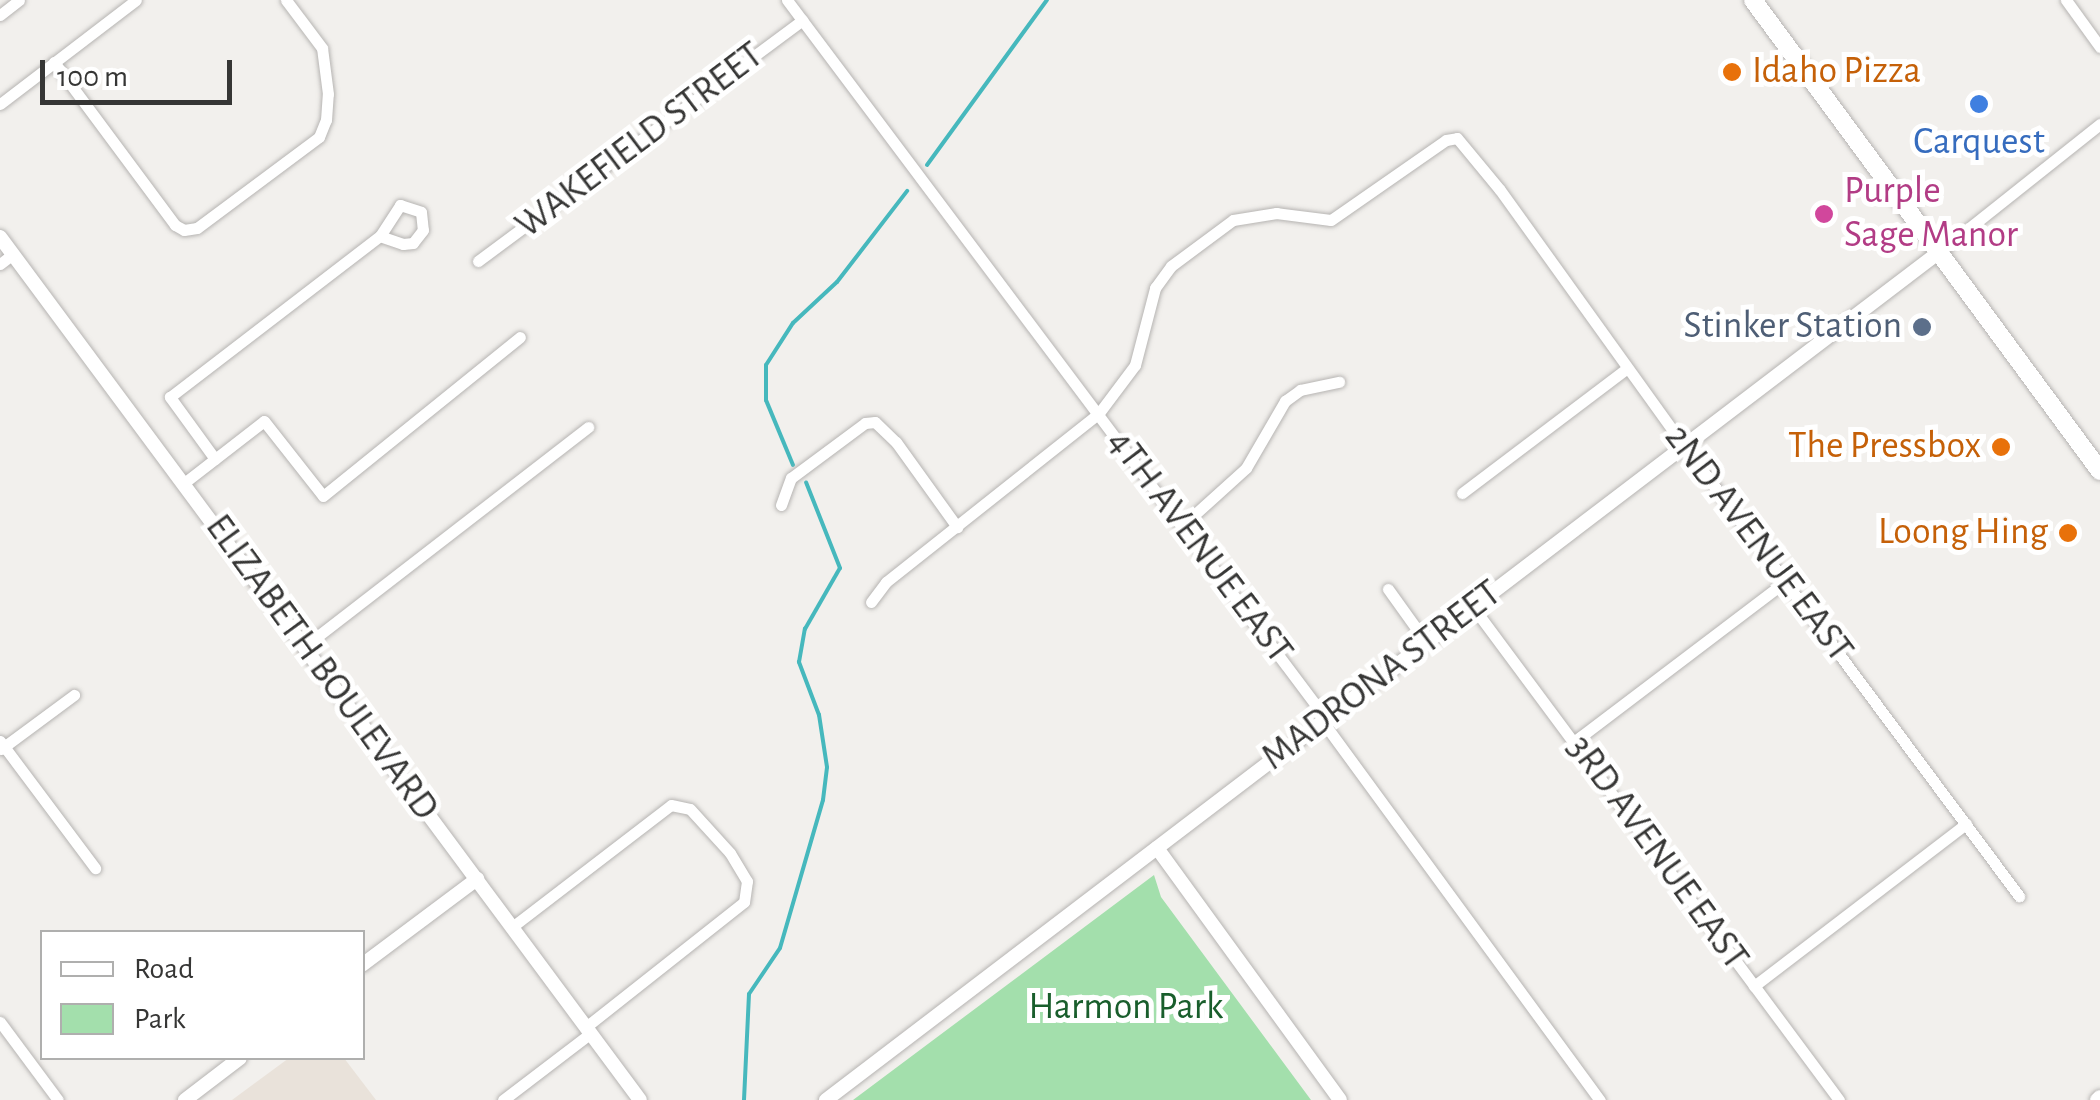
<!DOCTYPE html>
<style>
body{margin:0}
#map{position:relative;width:2100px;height:1100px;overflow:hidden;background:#f2f0ed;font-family:"Alegreya Sans",sans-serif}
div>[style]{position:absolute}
.built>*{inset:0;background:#e9e2da}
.green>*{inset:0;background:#a3dfac}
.stream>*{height:4px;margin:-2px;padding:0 2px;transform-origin:2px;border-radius:2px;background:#46b8bd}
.roads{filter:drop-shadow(0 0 2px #b6b4b2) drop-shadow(0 0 2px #b6b4b2)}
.minor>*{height:11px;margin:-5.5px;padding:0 5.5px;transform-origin:5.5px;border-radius:5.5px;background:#fff}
.tertiary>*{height:14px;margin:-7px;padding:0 7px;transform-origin:7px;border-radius:7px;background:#fff}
.primary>*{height:18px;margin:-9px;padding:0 9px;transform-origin:9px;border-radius:9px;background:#fff}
.dots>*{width:28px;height:28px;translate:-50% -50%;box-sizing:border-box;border:5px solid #fff;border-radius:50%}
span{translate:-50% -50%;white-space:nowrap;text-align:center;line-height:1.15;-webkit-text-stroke:10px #fff;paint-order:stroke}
.food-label{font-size:38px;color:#c56008}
.left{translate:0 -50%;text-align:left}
.right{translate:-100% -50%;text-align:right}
.street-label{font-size:38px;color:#363635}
.shop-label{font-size:38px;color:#366cbe}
.hotel-label{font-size:38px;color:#b23c85}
.service-label{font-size:38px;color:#4e5e75}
.park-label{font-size:38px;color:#195e2c}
.legend{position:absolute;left:40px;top:930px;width:325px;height:130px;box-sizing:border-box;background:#fff;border:2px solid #afafae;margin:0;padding:12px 18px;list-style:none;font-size:30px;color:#363635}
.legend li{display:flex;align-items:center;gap:20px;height:50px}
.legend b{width:50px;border:2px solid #afafae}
.scale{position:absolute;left:40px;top:60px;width:192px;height:45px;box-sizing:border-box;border:5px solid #363635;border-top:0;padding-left:12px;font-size:30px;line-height:35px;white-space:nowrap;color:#363635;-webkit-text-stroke:8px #fff;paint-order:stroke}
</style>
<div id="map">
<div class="built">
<i style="clip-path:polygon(289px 1058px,344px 1058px,376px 1100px,232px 1100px)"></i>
</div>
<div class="green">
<i style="clip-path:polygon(1154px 875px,1161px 897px,1311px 1100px,853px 1100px)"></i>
</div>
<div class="stream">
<i style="left:927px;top:165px;width:204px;rotate:-54deg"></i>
<i style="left:793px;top:465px;width:70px;rotate:-112.6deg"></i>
<i style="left:766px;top:400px;width:35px;rotate:-90deg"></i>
<i style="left:766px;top:365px;width:50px;rotate:-57.3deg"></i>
<i style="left:793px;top:323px;width:60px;rotate:-43deg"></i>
<i style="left:837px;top:282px;width:115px;rotate:-52.4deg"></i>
<i style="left:744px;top:1100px;width:106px;rotate:-87.3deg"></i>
<i style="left:749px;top:994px;width:55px;rotate:-56deg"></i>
<i style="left:780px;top:948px;width:154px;rotate:-73.8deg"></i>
<i style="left:823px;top:800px;width:33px;rotate:-83deg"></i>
<i style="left:827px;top:767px;width:53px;rotate:-98.7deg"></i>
<i style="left:819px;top:715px;width:57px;rotate:-110.7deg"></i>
<i style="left:799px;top:662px;width:34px;rotate:-80deg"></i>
<i style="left:805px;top:629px;width:70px;rotate:-60.2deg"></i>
<i style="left:840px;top:568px;width:92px;rotate:-111.6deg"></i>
</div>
<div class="roads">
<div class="minor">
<i style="left:787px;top:0;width:880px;rotate:53.13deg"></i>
<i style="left:1315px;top:704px;width:20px;rotate:66deg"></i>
<i style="left:1323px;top:722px;width:469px;rotate:53.8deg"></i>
<i style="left:2066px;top:0;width:58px;rotate:54.1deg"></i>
<i style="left:0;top:15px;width:24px;rotate:-38deg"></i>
<i style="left:54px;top:62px;width:203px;rotate:53.4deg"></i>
<i style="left:175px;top:225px;width:10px;rotate:29deg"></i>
<i style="left:184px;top:230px;width:13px;rotate:-9deg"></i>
<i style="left:197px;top:228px;width:152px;rotate:-36.7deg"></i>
<i style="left:319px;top:137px;width:18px;rotate:-68deg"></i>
<i style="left:326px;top:120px;width:26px;rotate:-86deg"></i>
<i style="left:328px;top:94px;width:46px;rotate:-97.4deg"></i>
<i style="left:322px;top:48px;width:60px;rotate:-126.9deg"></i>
<i style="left:0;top:104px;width:171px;rotate:-37.4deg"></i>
<i style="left:1939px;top:252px;width:206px;rotate:-38.5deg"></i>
<i style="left:478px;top:261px;width:404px;rotate:-36.6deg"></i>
<i style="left:0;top:264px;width:16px;rotate:-38deg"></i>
<i style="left:215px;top:459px;width:77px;rotate:-126deg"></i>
<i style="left:170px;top:397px;width:265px;rotate:-37.5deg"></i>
<i style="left:380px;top:236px;width:37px;rotate:-57deg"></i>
<i style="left:400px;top:205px;width:22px;rotate:18deg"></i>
<i style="left:421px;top:212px;width:18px;rotate:84deg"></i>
<i style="left:423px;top:230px;width:16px;rotate:128deg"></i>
<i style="left:413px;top:243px;width:10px;rotate:174deg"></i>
<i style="left:403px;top:244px;width:24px;rotate:-161deg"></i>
<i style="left:184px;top:483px;width:101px;rotate:-37.8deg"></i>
<i style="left:264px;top:421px;width:95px;rotate:51.8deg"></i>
<i style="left:323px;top:496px;width:253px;rotate:-38.9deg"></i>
<i style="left:1462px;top:493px;width:207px;rotate:-37.1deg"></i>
<i style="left:781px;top:505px;width:29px;rotate:-70deg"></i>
<i style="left:791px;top:478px;width:92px;rotate:-36.6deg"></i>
<i style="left:865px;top:423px;width:10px;rotate:-6deg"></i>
<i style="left:875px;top:422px;width:29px;rotate:44deg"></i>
<i style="left:896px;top:442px;width:105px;rotate:54.3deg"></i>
<i style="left:1183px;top:525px;width:85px;rotate:-42.1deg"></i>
<i style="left:1246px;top:468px;width:78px;rotate:-59.8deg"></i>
<i style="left:1285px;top:401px;width:19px;rotate:-36deg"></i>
<i style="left:1300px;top:390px;width:40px;rotate:-12deg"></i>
<i style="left:1388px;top:589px;width:65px;rotate:54.4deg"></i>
<i style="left:871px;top:602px;width:25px;rotate:-53deg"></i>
<i style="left:886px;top:582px;width:272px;rotate:-38.4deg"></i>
<i style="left:1099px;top:413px;width:60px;rotate:-53.1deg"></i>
<i style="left:1135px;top:365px;width:80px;rotate:-75.4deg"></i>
<i style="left:1155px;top:288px;width:27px;rotate:-54deg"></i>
<i style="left:1171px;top:266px;width:77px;rotate:-36.6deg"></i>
<i style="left:1233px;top:220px;width:44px;rotate:-9.2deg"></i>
<i style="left:1276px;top:213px;width:55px;rotate:7.3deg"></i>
<i style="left:1331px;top:220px;width:140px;rotate:-34.8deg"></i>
<i style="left:1446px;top:140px;width:11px;rotate:-10deg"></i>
<i style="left:1457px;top:138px;width:67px;rotate:50.4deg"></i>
<i style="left:1500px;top:190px;width:317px;rotate:54.3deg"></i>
<i style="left:1685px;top:447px;width:560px;rotate:53.36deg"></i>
<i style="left:1473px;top:607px;width:614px;rotate:53.41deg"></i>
<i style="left:305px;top:646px;width:358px;rotate:-37.7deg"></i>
<i style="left:0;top:741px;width:159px;rotate:53.2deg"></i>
<i style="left:1575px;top:741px;width:265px;rotate:-37.2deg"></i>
<i style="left:1px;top:749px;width:91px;rotate:-36.5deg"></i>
<i style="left:512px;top:927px;width:200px;rotate:-37.5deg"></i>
<i style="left:671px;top:805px;width:19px;rotate:12deg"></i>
<i style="left:690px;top:809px;width:59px;rotate:47.7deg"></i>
<i style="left:730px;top:853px;width:33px;rotate:59deg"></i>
<i style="left:747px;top:881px;width:21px;rotate:98deg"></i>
<i style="left:744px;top:902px;width:201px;rotate:141.7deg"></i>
<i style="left:1754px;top:986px;width:267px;rotate:-37.4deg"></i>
<i style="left:0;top:1022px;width:97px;rotate:53.4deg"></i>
<i style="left:503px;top:1100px;width:111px;rotate:-37.3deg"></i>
</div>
<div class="tertiary">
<i style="left:0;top:237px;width:1074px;rotate:53.44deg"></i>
<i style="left:1157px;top:848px;width:311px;rotate:54deg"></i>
<i style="left:362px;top:965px;width:144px;rotate:-36.8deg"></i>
<i style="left:185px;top:1100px;width:69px;rotate:-37.4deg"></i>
<i style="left:826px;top:1100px;width:1399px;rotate:-37.3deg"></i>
<i style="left:2097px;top:1100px;width:4px;rotate:-45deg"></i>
</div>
<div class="primary">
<i style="left:1753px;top:0;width:585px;rotate:53.62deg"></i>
</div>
</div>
<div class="dots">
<i style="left:1732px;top:72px;background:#e8710a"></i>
<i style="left:1979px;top:104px;background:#3f7fe0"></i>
<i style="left:1824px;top:214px;background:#d1479c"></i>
<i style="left:1922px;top:327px;background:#5c6f8a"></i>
<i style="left:2001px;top:447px;background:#e8710a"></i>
<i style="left:2068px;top:533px;background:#e8710a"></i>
</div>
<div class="food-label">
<span class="left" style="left:1752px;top:72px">Idaho Pizza</span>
<span class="right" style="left:1981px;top:447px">The Pressbox</span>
<span class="right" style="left:2048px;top:533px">Loong Hing</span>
</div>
<div class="street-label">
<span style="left:640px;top:141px;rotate:-37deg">WAKEFIELD STREET</span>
<span style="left:1758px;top:544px;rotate:53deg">2ND AVENUE EAST</span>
<span style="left:1199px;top:547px;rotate:53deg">4TH AVENUE EAST</span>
<span style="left:321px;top:668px;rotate:54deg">ELIZABETH BOULEVARD</span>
<span style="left:1382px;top:676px;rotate:-37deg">MADRONA STREET</span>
<span style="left:1657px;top:853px;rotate:54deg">3RD AVENUE EAST</span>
</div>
<div class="shop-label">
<span style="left:1979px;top:143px">Carquest</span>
</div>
<div class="hotel-label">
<span class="left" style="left:1844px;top:214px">Purple<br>Sage Manor</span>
</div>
<div class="service-label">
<span class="right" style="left:1902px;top:327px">Stinker Station</span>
</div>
<div class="park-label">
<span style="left:1126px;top:1008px">Harmon Park</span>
</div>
<ul class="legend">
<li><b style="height:12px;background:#fff"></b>Road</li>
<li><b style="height:28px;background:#a3dfac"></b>Park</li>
</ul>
<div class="scale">100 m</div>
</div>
